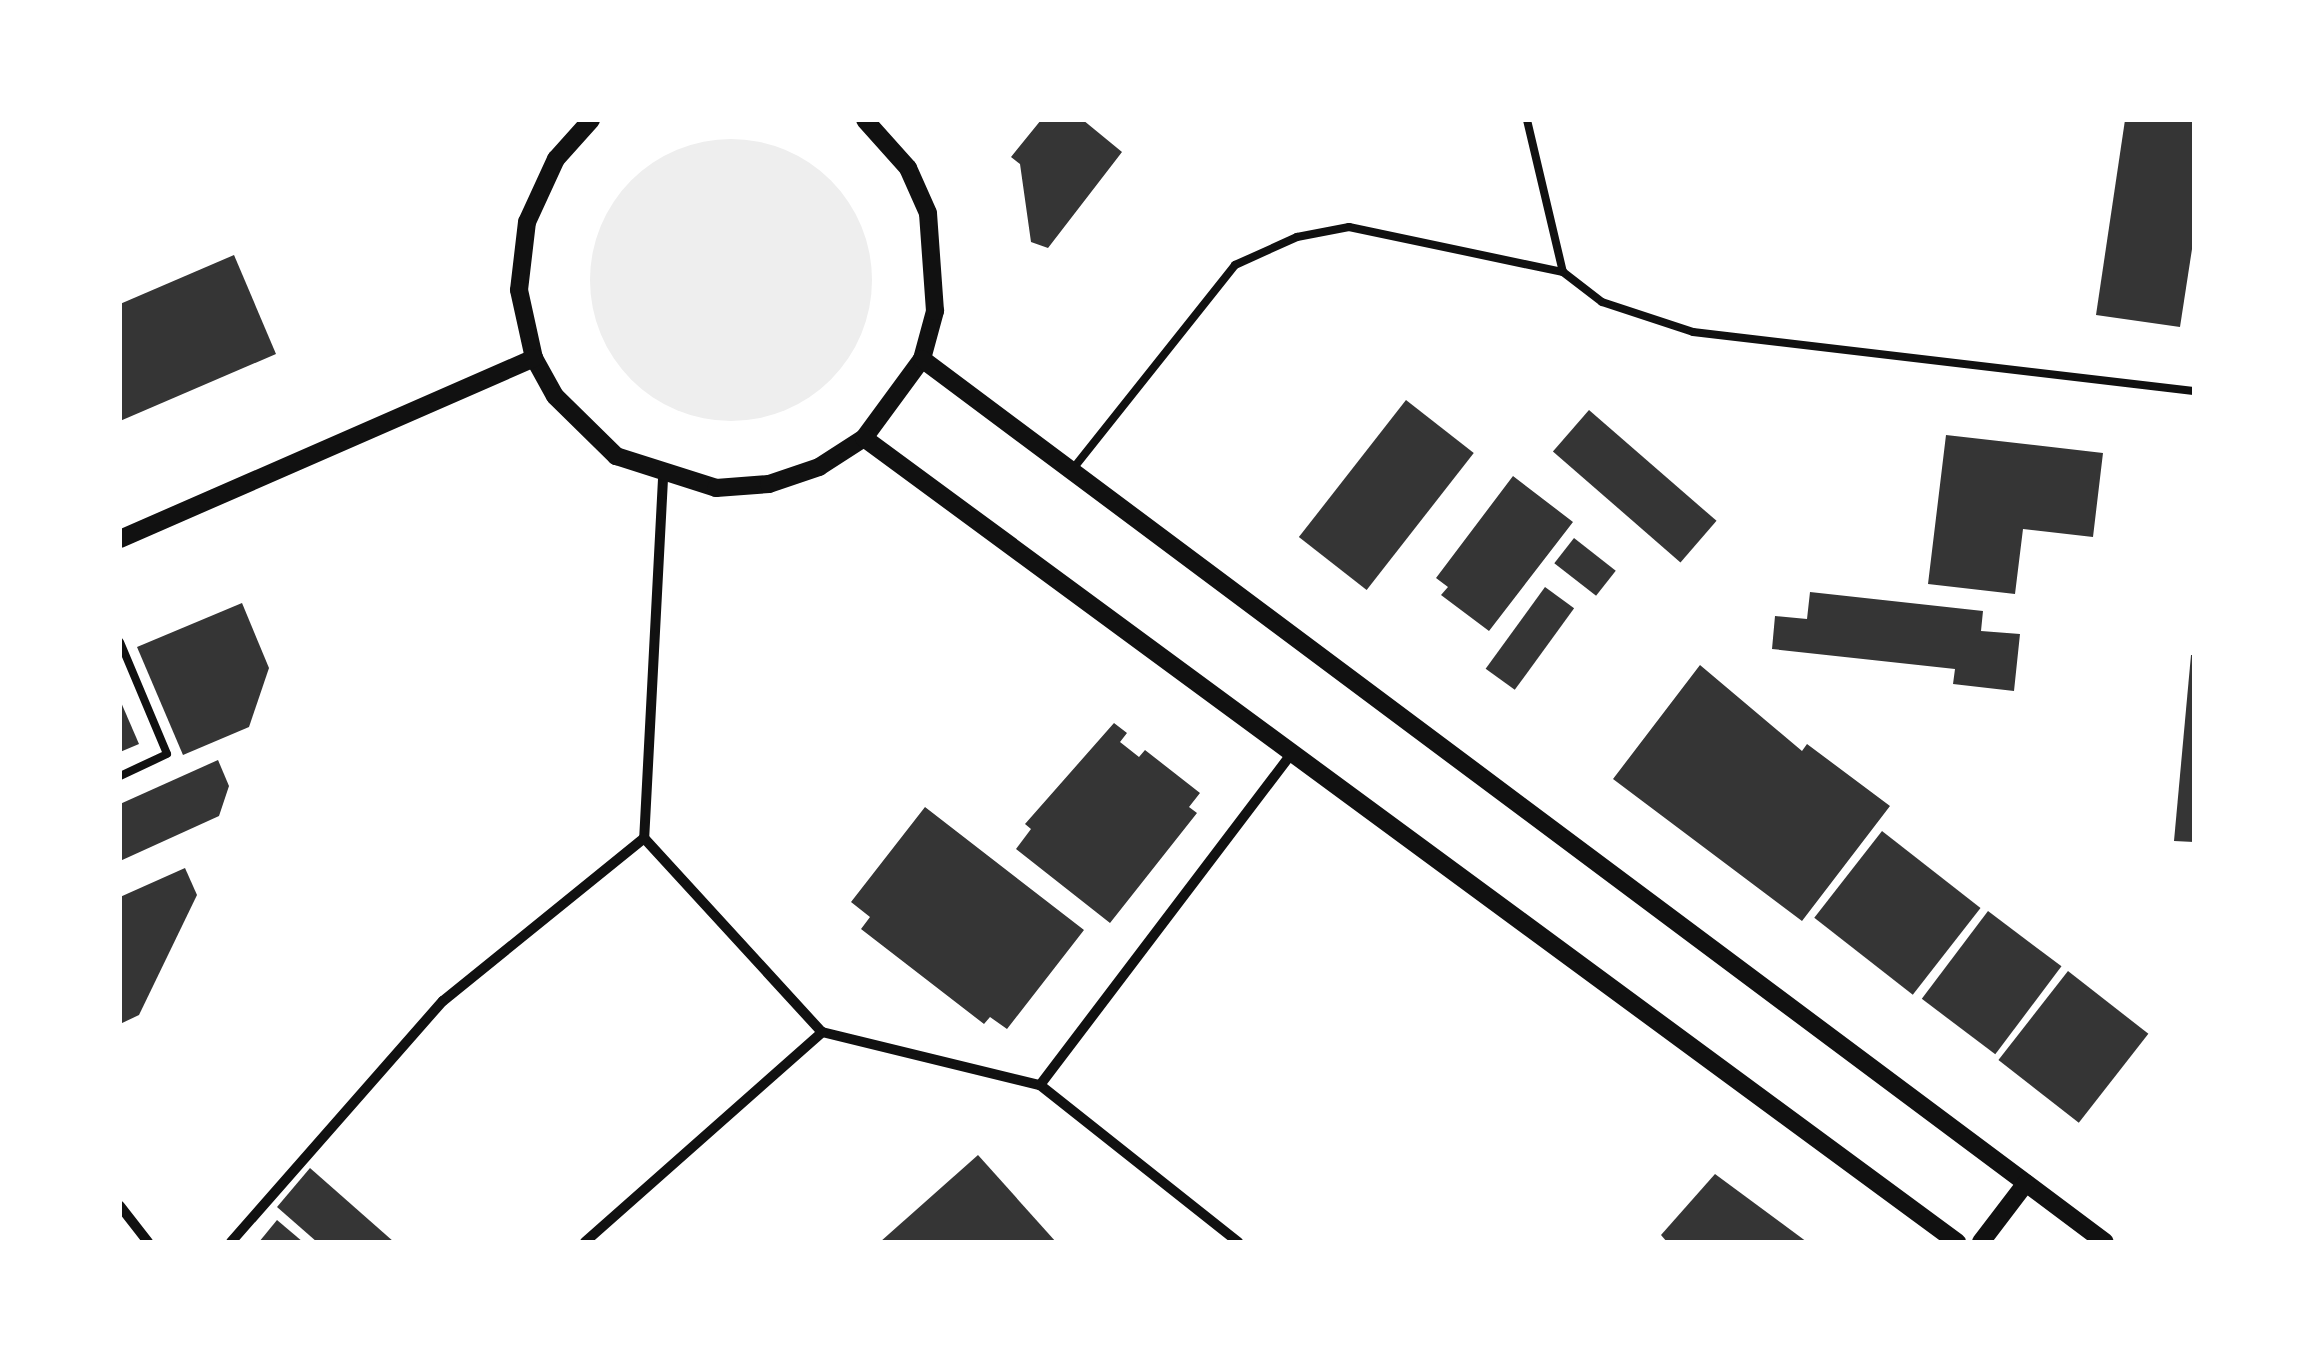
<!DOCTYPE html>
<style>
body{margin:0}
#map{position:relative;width:2314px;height:1362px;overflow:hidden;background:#fff;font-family:"Public Sans",sans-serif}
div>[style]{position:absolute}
.green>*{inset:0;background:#eee}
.round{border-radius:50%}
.building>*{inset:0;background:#353535;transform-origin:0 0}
.service>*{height:8px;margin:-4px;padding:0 4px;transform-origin:4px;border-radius:4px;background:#111}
.minor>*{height:10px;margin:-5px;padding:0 5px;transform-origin:5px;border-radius:5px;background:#111}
.tertiary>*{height:18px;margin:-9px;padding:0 9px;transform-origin:9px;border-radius:9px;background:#111}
span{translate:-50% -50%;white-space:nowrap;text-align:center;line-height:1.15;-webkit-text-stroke:8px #fff;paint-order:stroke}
.frame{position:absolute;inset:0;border:122px solid #fff;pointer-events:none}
</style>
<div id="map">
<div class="green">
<i class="round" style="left:590px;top:139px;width:282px;height:282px"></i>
</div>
<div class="building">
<i style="clip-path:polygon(1041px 120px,1083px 120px,1122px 152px,1048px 248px,1031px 242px,1020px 164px,1011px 157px)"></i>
<i style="clip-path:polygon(2125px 120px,2194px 120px,2194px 236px,2180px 327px,2096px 315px)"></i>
<i style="clip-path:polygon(234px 255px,276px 354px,120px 421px,120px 304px)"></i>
<i style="left:1406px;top:400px;width:86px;height:174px;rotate:38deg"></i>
<i style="left:1589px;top:410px;width:169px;height:55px;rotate:41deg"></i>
<i style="clip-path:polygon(1946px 435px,2103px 453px,2093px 537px,2023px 529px,2015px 594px,1928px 584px)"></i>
<i style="clip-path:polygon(1513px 476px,1573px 522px,1489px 631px,1441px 595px,1448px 587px,1436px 578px)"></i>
<i style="left:1574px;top:538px;width:53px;height:32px;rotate:38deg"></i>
<i style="left:1545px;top:587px;width:36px;height:101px;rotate:36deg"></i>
<i style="clip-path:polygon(1810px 592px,1983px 611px,1981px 631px,2020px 634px,2014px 691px,1953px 684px,1955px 669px,1772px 649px,1775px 616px,1807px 619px)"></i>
<i style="clip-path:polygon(242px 603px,269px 668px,249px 727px,183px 755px,137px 647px)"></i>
<i style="clip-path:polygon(2191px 655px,2194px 655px,2194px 842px,2174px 841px)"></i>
<i style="clip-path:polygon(1700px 665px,1802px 751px,1807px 744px,1890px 806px,1802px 921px,1613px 779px)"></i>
<i style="clip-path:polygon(120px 700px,139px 744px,120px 752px)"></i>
<i style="clip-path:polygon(1114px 723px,1127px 733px,1120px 742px,1139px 757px,1145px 750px,1200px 793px,1189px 807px,1197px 813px,1110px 923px,1016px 849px,1031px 829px,1025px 824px)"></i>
<i style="clip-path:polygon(218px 760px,229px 786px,219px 816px,120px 861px,120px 804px)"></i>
<i style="clip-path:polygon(925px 807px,1084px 930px,1007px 1029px,990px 1017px,984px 1024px,861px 929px,870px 917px,851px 902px)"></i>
<i style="left:1882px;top:831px;width:125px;height:110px;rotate:38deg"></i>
<i style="clip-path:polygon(185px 868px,197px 895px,139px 1015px,120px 1024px,120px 897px)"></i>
<i style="left:1988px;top:911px;width:92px;height:110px;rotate:37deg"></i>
<i style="left:2068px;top:971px;width:102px;height:113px;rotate:38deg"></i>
<i style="clip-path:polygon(978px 1155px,1056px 1242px,880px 1242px)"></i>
<i style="clip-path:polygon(310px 1168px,394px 1242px,317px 1242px,277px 1207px)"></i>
<i style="clip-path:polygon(1715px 1174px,1807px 1242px,1667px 1242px,1661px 1235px)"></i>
<i style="clip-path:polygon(277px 1220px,303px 1242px,259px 1242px)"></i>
</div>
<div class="service">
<i style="left:1527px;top:120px;width:156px;rotate:76.7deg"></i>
<i style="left:1072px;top:470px;width:262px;rotate:-51.5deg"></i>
<i style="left:1235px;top:265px;width:68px;rotate:-24.3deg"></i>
<i style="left:1297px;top:237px;width:53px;rotate:-10.9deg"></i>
<i style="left:1349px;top:227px;width:219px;rotate:11.9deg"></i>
<i style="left:1563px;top:272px;width:49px;rotate:37.6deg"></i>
<i style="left:1602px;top:302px;width:96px;rotate:18.2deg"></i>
<i style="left:1693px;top:332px;width:504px;rotate:6.72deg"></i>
<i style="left:120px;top:642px;width:121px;rotate:67.2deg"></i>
<i style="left:167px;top:754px;width:52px;rotate:154.9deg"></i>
</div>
<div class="minor">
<i style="left:663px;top:479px;width:360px;rotate:93deg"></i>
<i style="left:644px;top:838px;width:263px;rotate:47.5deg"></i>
<i style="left:822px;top:1032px;width:224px;rotate:13.7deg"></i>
<i style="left:1040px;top:1085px;width:253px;rotate:38.4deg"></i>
<i style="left:1040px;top:1085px;width:417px;rotate:-52.8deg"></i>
<i style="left:120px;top:1206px;width:46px;rotate:52.1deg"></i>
<i style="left:231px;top:1242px;width:321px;rotate:-48.7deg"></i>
<i style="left:443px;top:1001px;width:259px;rotate:-39deg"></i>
<i style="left:585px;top:1242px;width:317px;rotate:-41.5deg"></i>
</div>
<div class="tertiary">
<i style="left:591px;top:120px;width:52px;rotate:131.9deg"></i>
<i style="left:556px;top:159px;width:69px;rotate:114.7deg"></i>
<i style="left:527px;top:222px;width:68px;rotate:96.7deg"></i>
<i style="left:519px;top:290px;width:70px;rotate:77.6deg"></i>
<i style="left:534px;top:358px;width:43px;rotate:61.1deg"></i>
<i style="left:555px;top:396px;width:86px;rotate:44.5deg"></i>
<i style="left:616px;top:456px;width:105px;rotate:17.7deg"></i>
<i style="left:716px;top:488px;width:53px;rotate:-4.3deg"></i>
<i style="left:769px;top:484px;width:53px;rotate:-18.8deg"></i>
<i style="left:819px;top:467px;width:54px;rotate:-32.8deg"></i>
<i style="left:864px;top:438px;width:98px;rotate:-53.7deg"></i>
<i style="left:922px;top:359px;width:50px;rotate:-74.8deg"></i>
<i style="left:935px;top:311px;width:98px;rotate:-94.1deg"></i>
<i style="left:928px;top:213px;width:49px;rotate:-114deg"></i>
<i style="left:908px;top:168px;width:64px;rotate:-131.9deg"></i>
<i style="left:922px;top:359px;width:1476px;rotate:36.74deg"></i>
<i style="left:864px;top:438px;width:1357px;rotate:36.34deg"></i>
<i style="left:120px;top:539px;width:452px;rotate:-23.6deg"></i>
<i style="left:1981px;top:1242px;width:74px;rotate:-52.7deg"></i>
</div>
<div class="frame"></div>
</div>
